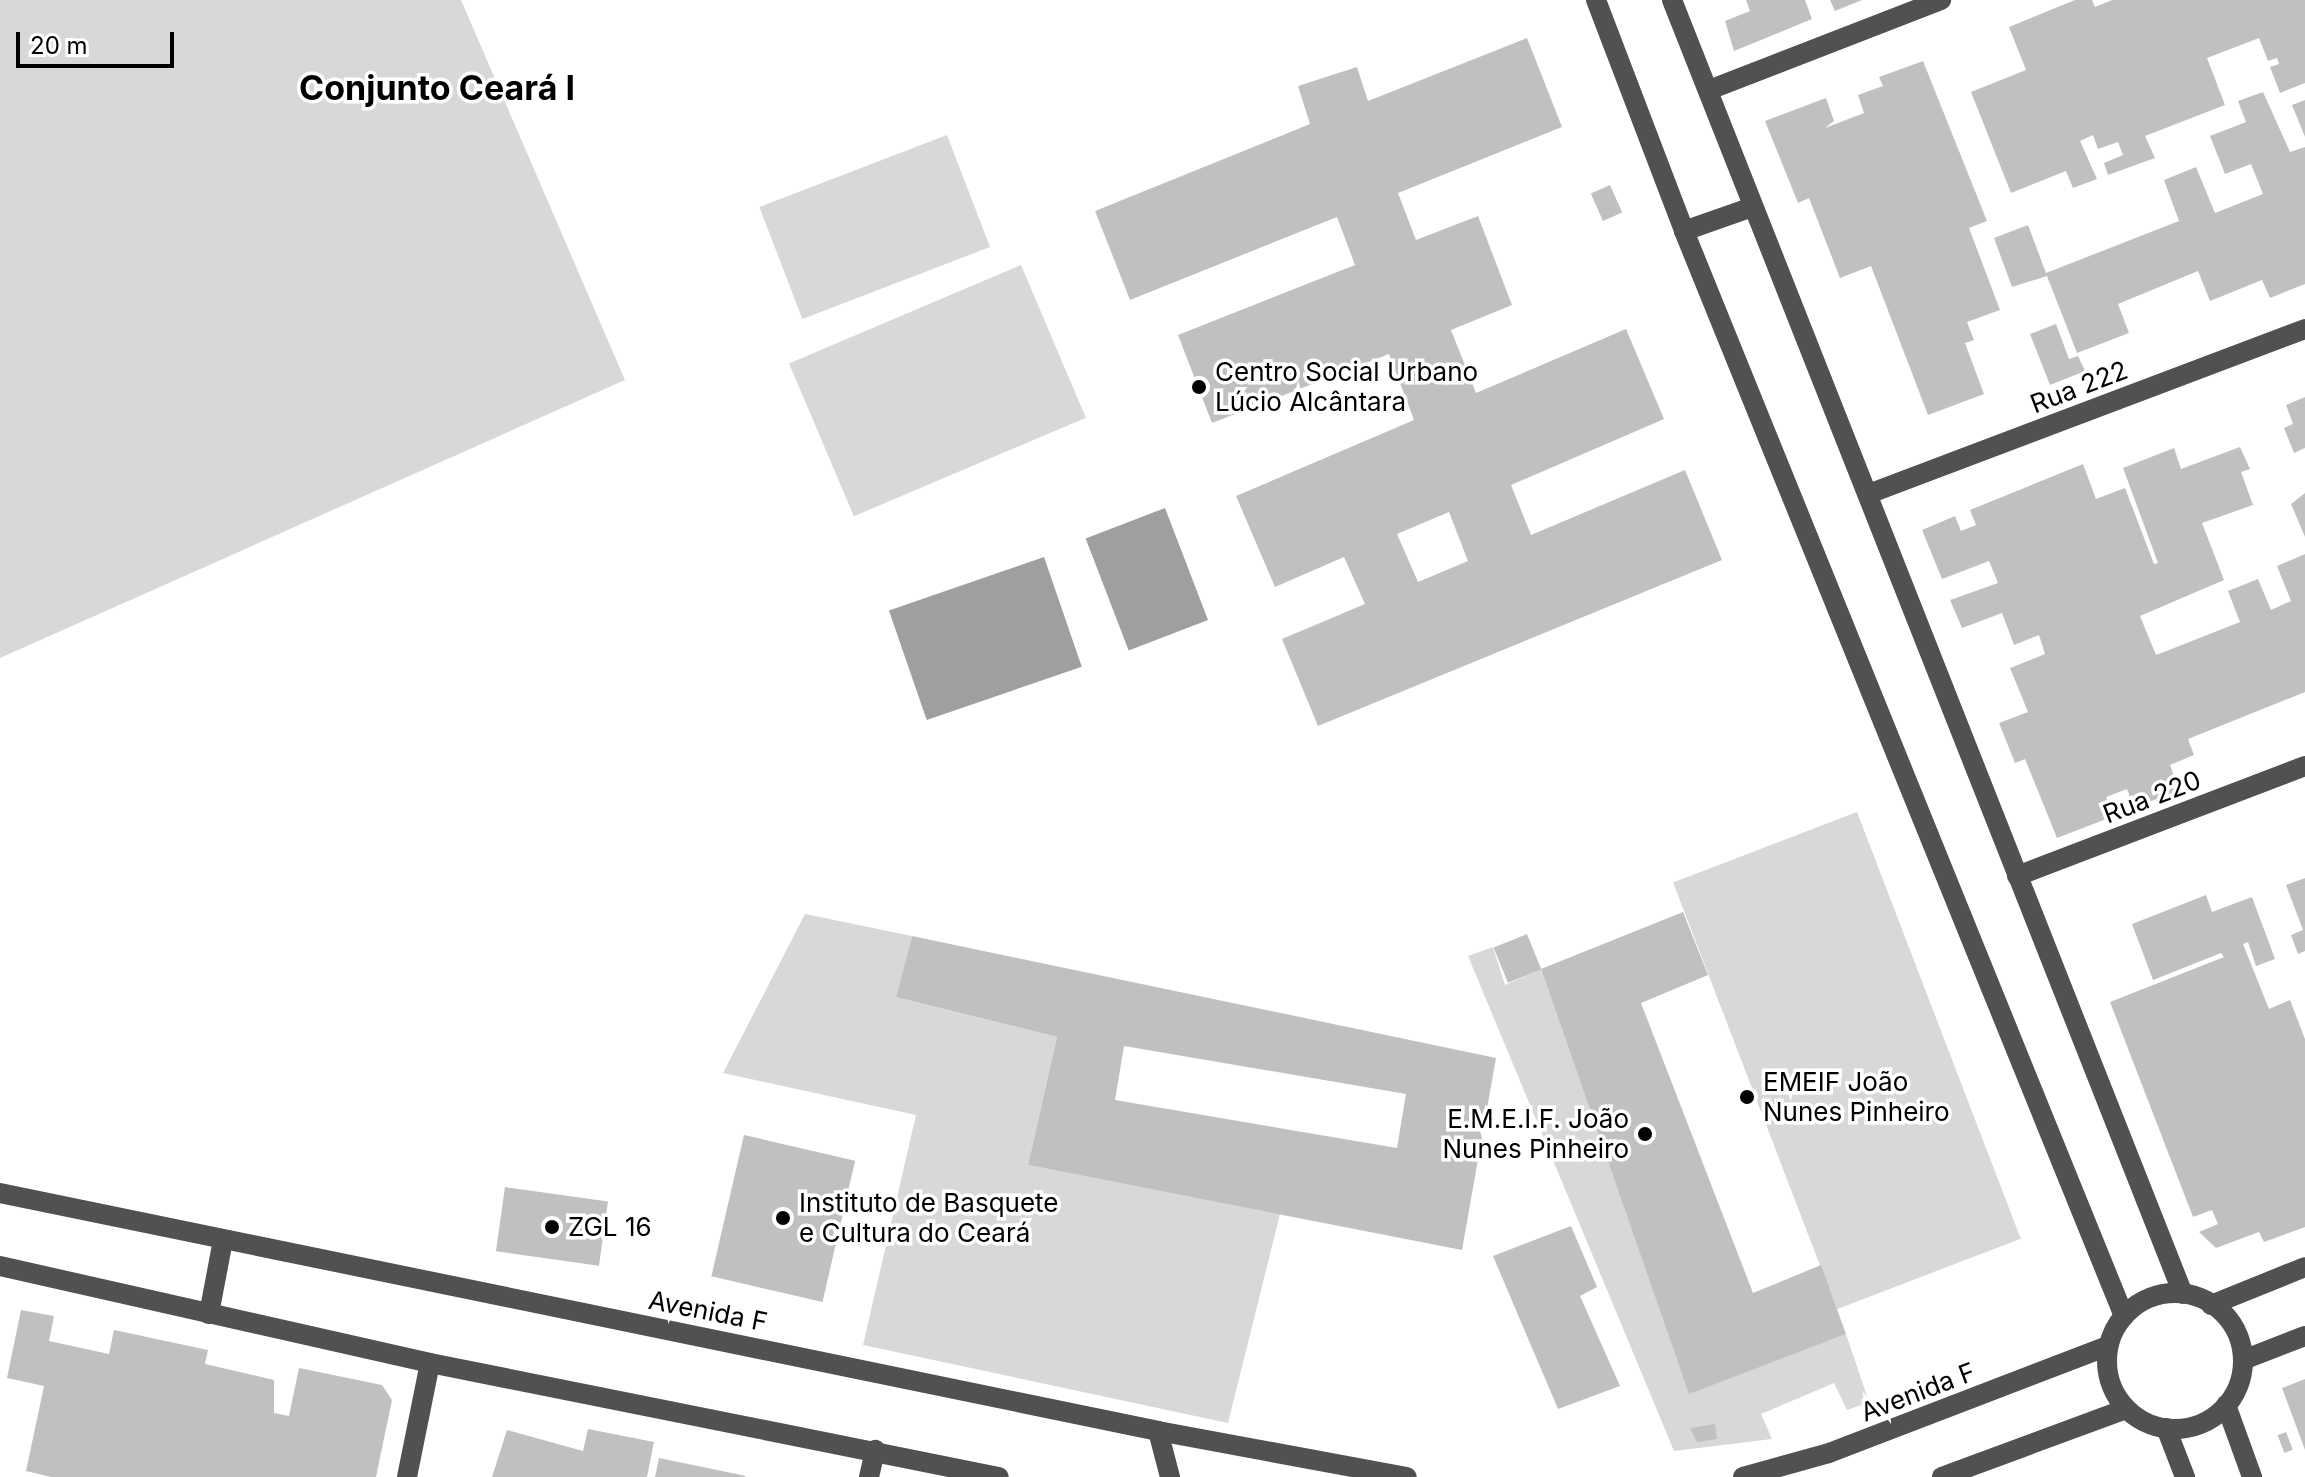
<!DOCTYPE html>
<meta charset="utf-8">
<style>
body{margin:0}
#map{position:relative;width:2305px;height:1477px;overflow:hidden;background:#fff;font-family:Inter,sans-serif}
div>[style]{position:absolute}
.green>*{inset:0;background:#d8d8d8;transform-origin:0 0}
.water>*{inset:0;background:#9f9f9f;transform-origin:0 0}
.building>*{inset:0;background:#c0c0c0;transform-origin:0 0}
.minor>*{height:20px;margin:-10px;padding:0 10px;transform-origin:10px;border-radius:10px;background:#515151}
.minor>.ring{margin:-10px;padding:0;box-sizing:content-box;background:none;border:20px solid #515151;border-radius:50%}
.dots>*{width:22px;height:22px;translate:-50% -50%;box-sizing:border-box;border:4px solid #fff;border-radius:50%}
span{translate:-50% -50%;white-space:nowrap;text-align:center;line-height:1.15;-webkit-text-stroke:7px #fff;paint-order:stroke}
.poi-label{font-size:26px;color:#000}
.left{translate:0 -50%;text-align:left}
.right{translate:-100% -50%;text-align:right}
.street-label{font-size:26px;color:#000}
.district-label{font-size:34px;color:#000;font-weight:700}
.scale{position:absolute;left:16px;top:32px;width:158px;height:36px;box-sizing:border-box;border:4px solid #000;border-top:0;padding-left:10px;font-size:24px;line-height:28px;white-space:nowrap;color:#000;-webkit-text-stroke:6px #fff;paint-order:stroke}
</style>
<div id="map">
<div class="green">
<i style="clip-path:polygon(0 0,461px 0,625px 380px,0 658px)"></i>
<i style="left:947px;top:135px;width:120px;height:201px;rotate:69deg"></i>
<i style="left:1021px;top:265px;width:166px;height:252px;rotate:67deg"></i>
<i style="left:1857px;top:812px;width:457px;height:197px;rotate:69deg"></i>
<i style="clip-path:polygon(805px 914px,912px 936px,896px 997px,1057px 1037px,1028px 1165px,1280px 1214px,1228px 1423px,863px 1345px,916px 1115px,723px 1073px)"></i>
<i style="clip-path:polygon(1493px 947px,1505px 985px,1541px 969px,1689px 1393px,1846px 1334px,1869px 1402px,1847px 1410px,1834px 1383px,1761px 1414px,1772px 1439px,1674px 1451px,1468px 956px)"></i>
</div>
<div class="water">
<i style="left:1165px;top:508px;width:120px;height:85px;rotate:69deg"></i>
<i style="left:1044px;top:557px;width:116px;height:164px;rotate:71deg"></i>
</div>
<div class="building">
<i style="clip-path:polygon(1746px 0,1805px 0,1812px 19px,1734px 51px,1725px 21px,1750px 11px)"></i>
<i style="clip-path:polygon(1830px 0,1862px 0,1835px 11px)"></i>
<i style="clip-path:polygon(2075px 0,2092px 0,2095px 7px,2112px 0,2305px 0,2305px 83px,2280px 93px,2270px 67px,2279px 64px,2277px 58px,2268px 61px,2259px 38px,2207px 58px,2225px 105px,2145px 136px,2155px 158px,2108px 175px,2104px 163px,2123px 155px,2118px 142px,2098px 149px,2093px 135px,2080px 141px,2097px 179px,2073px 188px,2066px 171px,2011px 193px,1971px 92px,2026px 70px,2009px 27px)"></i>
<i style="clip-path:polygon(evenodd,1527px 38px,1562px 127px,1398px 193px,1416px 240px,1478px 216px,1512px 305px,1451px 330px,1476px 393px,1626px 329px,1664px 419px,1511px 485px,1531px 535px,1685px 470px,1722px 560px,1318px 726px,1282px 639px,1365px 604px,1344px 557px,1275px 587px,1236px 496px,1414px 420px,1389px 354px,1212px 423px,1178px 335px,1355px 265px,1337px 217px,1130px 300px,1095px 211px,1310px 124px,1298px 86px,1357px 67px,1368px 101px,1527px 38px,1449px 512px,1468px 561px,1418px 582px,1397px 534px,1449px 512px)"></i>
<i style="clip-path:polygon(1923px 61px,1987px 221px,1969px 228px,2000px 310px,1967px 322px,1974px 340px,1965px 343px,1984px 394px,1928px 415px,1871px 266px,1840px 278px,1809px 198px,1798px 203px,1765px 121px,1826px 98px,1834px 121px,1825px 128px,1864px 113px,1858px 95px,1883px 86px,1879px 77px)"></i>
<i style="clip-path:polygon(2263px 92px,2290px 152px,2305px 147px,2305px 284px,2270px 298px,2262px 280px,2210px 301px,2198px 271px,2118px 304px,2129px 333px,2077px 353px,2047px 276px,2012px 287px,1994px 238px,2028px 225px,2046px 273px,2179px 221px,2164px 180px,2196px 167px,2215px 213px,2263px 194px,2251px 164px,2225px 174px,2210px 136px,2246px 122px,2238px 101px)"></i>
<i style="clip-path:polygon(2305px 100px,2305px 137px,2292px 105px)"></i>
<i style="left:1610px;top:185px;width:30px;height:21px;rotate:66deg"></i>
<i style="clip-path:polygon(2056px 324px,2069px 359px,2078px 356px,2085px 371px,2050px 385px,2030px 334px)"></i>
<i style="clip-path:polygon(2305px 397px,2305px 448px,2294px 453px,2284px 428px,2293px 424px,2286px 405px)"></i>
<i style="clip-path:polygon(2240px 447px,2250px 469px,2241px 472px,2253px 505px,2202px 523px,2224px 580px,2140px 616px,2156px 655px,2169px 650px,2240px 622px,2228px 591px,2258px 579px,2271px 610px,2291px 601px,2277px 566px,2305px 554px,2305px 692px,2188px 739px,2194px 755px,2170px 765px,2179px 790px,2134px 808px,2127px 789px,2106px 797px,2114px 816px,2057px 838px,2025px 759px,2015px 763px,1999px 723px,2028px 712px,2010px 668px,2045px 654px,2039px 635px,2014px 645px,2002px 613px,1962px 628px,1950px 600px,1998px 583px,1989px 561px,1942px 579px,1922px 530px,1955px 516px,1961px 531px,1976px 525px,1970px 510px,2083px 464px,2096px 499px,2125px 488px,2154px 564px,2158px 563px,2123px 468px,2174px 448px,2181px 469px)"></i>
<i style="clip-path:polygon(2305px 493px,2305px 537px,2291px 504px)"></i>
<i style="clip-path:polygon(2305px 878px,2305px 951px,2298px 954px,2291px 935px,2303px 930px,2286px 885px)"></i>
<i style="clip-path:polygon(2206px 895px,2212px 912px,2252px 897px,2275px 959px,2256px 966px,2248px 942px,2243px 944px,2269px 1009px,2290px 1000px,2305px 1039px,2305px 1227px,2264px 1242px,2259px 1232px,2216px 1248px,2199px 1232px,2218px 1224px,2212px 1210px,2193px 1217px,2110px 1002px,2224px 957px,2221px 953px,2153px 980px,2132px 924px)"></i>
<i style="clip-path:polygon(1683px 912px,1708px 975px,1641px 1003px,1753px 1293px,1821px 1265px,1846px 1334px,1689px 1394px,1541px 969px)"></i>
<i style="left:1527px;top:934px;width:38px;height:36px;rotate:68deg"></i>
<i style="clip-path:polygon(evenodd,912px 936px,1496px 1058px,1462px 1250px,1028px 1165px,1057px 1037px,896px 997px,912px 936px,1124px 1046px,1406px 1094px,1397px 1148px,1115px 1100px,1124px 1046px)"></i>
<i style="left:744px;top:1135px;width:114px;height:145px;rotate:13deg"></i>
<i style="left:505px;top:1187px;width:104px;height:65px;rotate:8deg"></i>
<i style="clip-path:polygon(1571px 1226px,1597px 1287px,1580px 1296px,1620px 1386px,1558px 1409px,1493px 1256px)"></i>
<i style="clip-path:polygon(21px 1310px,54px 1316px,49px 1341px,109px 1354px,114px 1330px,208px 1350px,205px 1364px,274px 1380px,274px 1413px,289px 1416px,299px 1368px,382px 1385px,392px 1400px,376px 1477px,51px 1477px,26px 1471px,44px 1386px,7px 1378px)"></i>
<i style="clip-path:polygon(2305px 1379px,2305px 1450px,2282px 1388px)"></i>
<i style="clip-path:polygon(1715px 1424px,1717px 1439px,1697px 1442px,1690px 1428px)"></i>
<i style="clip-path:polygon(588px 1429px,654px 1442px,647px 1477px,492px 1477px,507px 1430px,583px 1451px)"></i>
<i style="left:2286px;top:1432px;width:19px;height:9px;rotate:69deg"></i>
<i style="clip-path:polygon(659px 1458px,746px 1476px,745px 1477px,655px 1477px)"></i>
</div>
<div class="minor">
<i style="left:1596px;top:0;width:247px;rotate:69.1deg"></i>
<i style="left:1684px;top:231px;width:1171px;rotate:67.93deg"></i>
<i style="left:1672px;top:0;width:1391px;rotate:68.45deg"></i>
<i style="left:1709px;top:90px;width:249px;rotate:-21.2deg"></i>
<i style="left:1684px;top:231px;width:72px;rotate:-19.4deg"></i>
<i style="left:1871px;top:493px;width:464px;rotate:-20.7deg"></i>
<i style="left:2017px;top:876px;width:308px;rotate:-20.9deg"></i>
<i style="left:0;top:1193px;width:1182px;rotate:11.61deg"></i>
<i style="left:1158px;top:1431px;width:253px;rotate:10.5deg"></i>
<i style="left:0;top:1266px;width:441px;rotate:12.7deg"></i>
<i style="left:430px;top:1363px;width:580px;rotate:11.33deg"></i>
<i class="ring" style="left:2107px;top:1293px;width:116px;height:116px"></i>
<i style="left:2211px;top:1305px;width:101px;rotate:-22deg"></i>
<i style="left:209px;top:1314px;width:75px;rotate:-79.3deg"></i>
<i style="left:2243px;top:1360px;width:66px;rotate:-21.2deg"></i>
<i style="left:2226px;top:1405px;width:77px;rotate:70.1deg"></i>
<i style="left:2166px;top:1428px;width:53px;rotate:68.8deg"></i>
<i style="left:1158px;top:1431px;width:48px;rotate:75.4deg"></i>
<i style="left:407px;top:1477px;width:116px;rotate:-78.6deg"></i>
<i style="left:869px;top:1477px;width:28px;rotate:-77deg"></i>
<i style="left:1743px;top:1477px;width:89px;rotate:-15.6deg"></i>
<i style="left:1829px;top:1453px;width:299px;rotate:-21deg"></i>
<i style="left:1942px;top:1477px;width:196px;rotate:-20.3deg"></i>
</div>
<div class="dots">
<i style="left:1199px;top:387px;background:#000"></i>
<i style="left:1747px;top:1097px;background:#000"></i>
<i style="left:1645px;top:1134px;background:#000"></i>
<i style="left:783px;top:1218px;background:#000"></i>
<i style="left:552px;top:1227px;background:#000"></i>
</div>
<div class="poi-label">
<span class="left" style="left:1215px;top:387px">Centro Social Urbano<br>Lúcio Alcântara</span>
<span class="left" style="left:1763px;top:1097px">EMEIF João<br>Nunes Pinheiro</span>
<span class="right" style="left:1629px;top:1134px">E.M.E.I.F. João<br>Nunes Pinheiro</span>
<span class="left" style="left:799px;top:1218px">Instituto de Basquete<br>e Cultura do Ceará</span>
<span class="left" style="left:568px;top:1227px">ZGL 16</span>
</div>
<div class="street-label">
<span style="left:2079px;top:387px;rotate:-21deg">Rua 222</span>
<span style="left:2152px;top:797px;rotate:-21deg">Rua 220</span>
<span style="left:708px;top:1311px;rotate:11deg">Avenida F</span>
<span style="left:1918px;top:1392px;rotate:-21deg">Avenida F</span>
</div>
<div class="district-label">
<span style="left:437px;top:88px">Conjunto Ceará I</span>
</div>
<div class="scale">20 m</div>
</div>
